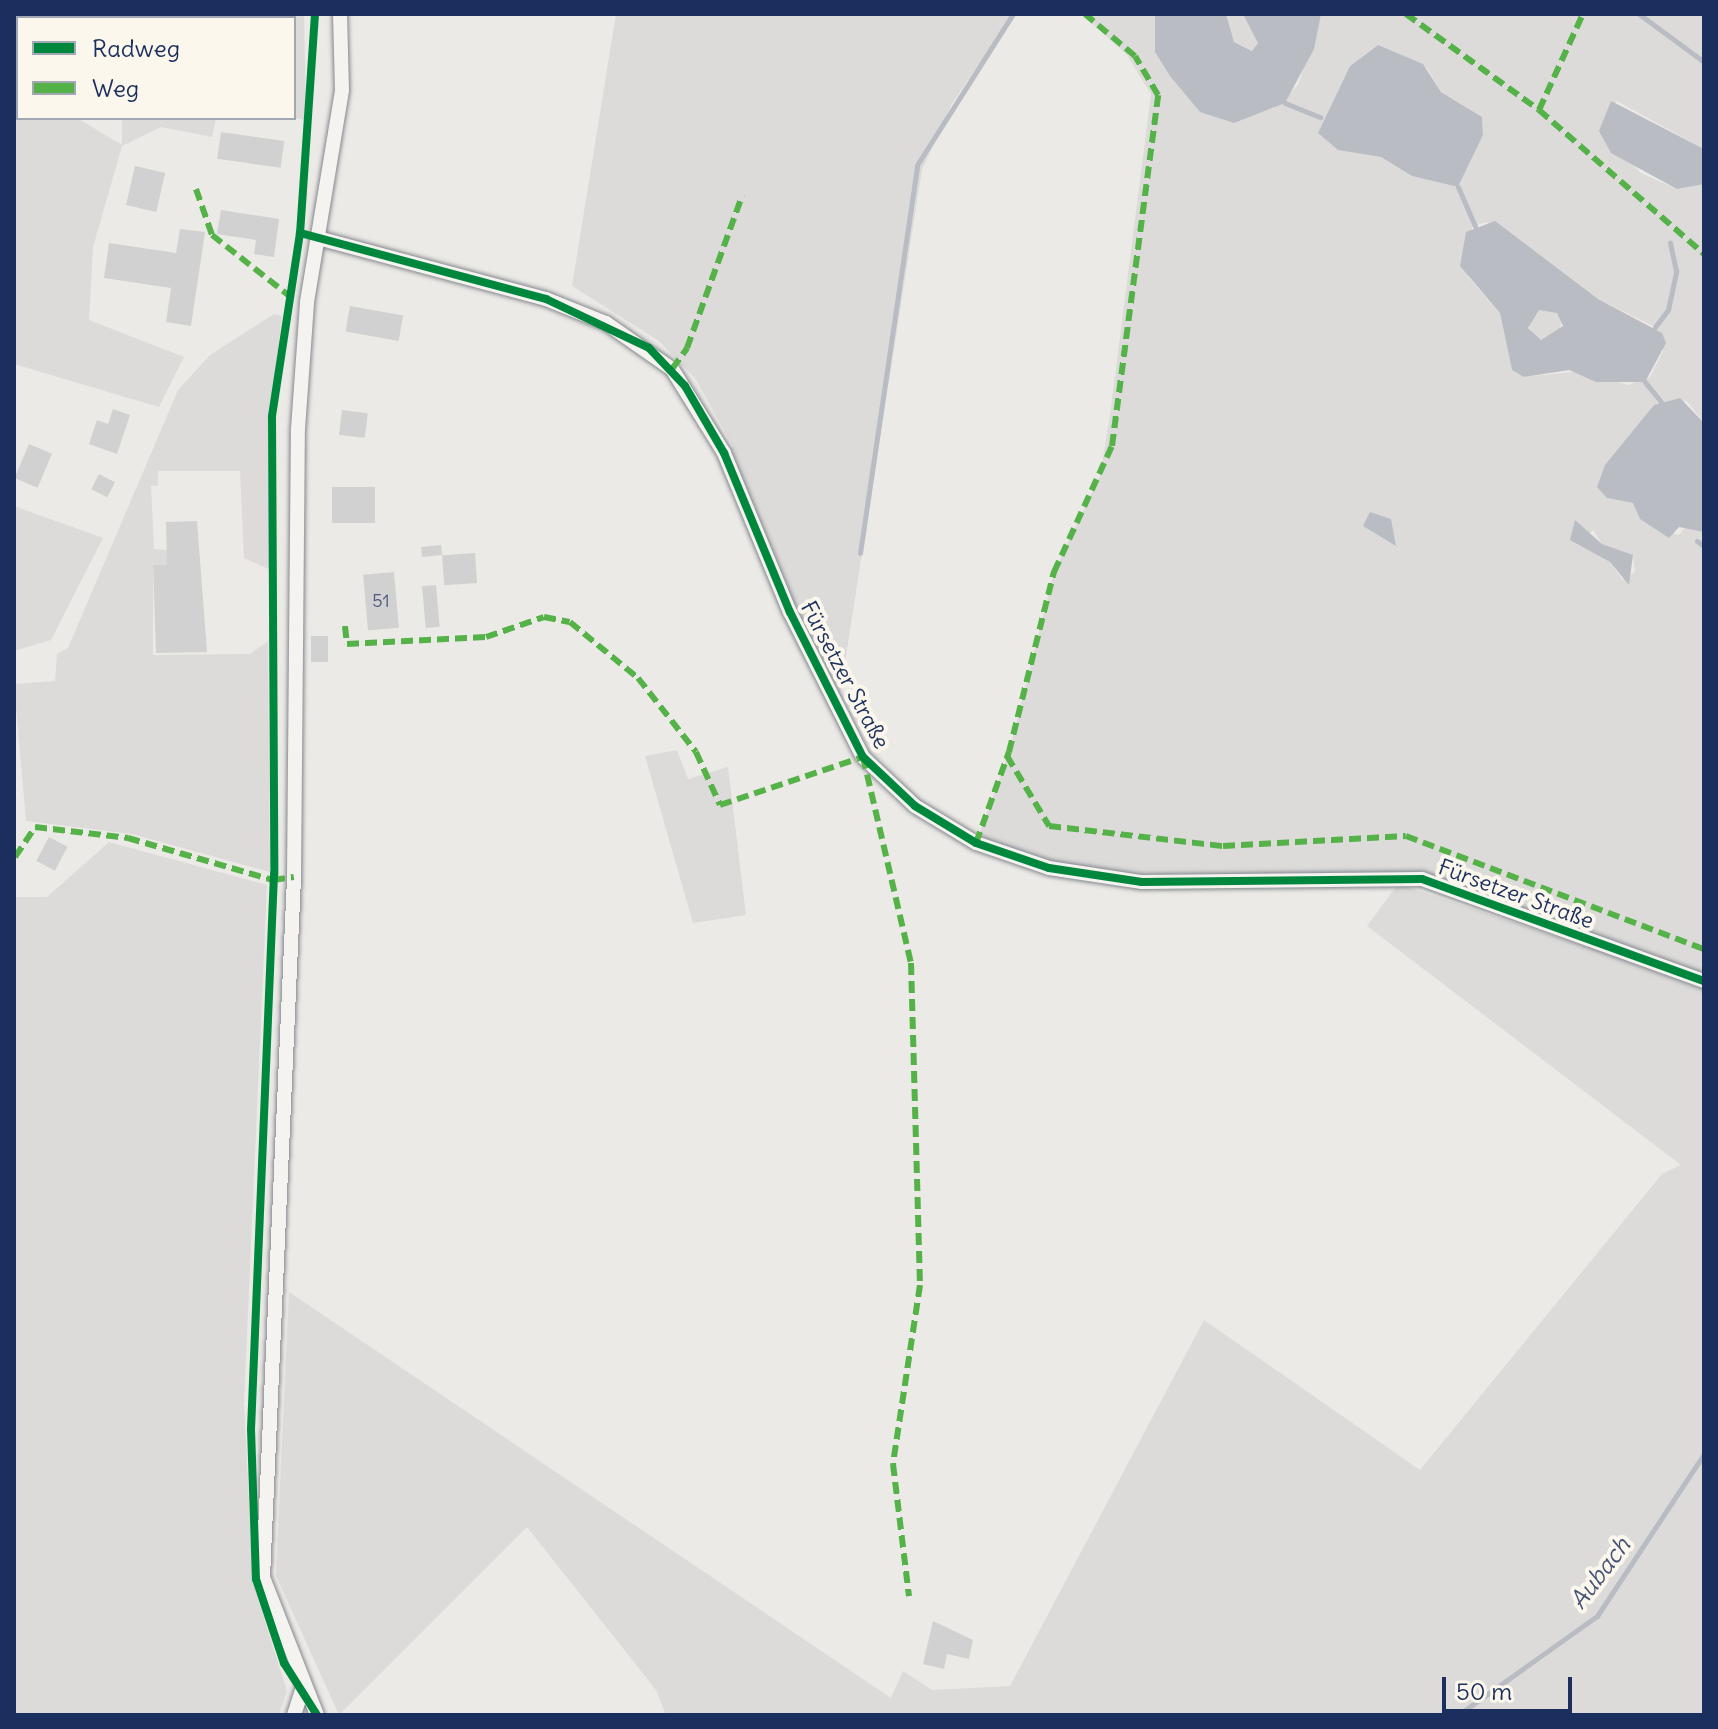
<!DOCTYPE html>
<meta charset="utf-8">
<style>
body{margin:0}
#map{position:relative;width:1718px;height:1729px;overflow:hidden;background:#eceae6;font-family:Delius,sans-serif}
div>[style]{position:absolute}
.green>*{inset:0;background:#dcdbd9}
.round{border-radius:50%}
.water>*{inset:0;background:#b9bcc3}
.stream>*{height:5px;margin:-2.5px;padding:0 2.5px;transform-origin:2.5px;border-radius:2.5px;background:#b9bcc3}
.building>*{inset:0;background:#d2d1d1;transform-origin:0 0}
.roads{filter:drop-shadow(0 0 2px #85888f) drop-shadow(0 0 2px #85888f)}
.street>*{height:14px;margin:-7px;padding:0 7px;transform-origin:7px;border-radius:7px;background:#f4f3ef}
.quiet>*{height:6px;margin-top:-3px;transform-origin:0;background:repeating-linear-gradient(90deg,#55b248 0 12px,transparent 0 18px)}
.cycleway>*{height:8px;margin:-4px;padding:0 4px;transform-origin:4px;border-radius:4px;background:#00873e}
span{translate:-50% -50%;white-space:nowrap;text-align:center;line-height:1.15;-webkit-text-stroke:8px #fbf7ec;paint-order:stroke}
.number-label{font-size:18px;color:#49587b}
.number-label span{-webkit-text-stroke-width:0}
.street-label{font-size:22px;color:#1b2f5e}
.water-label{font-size:24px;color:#445378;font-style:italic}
.frame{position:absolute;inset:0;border:16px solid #1b2f5e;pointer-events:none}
.legend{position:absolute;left:16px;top:16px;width:280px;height:104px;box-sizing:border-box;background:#fbf7ec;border:2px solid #a1a7b3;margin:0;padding:10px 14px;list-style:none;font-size:24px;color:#1b2f5e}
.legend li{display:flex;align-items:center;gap:16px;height:40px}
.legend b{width:40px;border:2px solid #a1a7b3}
.scale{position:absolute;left:1442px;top:1677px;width:130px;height:36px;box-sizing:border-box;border:4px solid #1b2f5e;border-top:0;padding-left:10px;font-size:24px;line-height:28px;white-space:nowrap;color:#1b2f5e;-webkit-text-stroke:6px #fbf7ec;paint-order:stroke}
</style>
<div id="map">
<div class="green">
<i style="clip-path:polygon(121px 14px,304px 14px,306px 120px,294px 118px,294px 18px)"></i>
<i style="clip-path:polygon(616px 14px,1013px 14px,951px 105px,922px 170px,838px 707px,724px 453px,733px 446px,695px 378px,659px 341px,572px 286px)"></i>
<i style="clip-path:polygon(evenodd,1082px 14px,1155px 14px,1155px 52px,1181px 89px,1273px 109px,1298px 85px,1321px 14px,1704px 14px,1704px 149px,1617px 101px,1599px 131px,1641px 173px,1677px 189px,1704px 184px,1704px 423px,1687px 401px,1654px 405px,1614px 461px,1607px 498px,1633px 503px,1644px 522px,1665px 531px,1679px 535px,1686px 526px,1704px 532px,1704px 981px,1422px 879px,1142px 882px,1049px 868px,976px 843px,1009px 752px,1054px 572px,1100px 476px,1110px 415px,1151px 94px,1127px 55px,1082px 14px,1372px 49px,1427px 68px,1441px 92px,1482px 117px,1483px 135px,1458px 187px,1412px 176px,1381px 157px,1339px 150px,1318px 133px,1350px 66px,1372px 49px,1082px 14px,1486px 222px,1598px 299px,1655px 327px,1663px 351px,1650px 377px,1628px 385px,1581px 371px,1524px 377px,1512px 370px,1500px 313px,1468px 277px,1472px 227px,1486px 222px,1082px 14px,1593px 530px,1602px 544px,1633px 556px,1635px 572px,1623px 580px,1610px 562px,1579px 544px,1593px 530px)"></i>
<i style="clip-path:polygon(1249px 14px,1258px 43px,1253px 51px,1234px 42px,1224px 16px)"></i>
<i style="clip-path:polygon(14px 80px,18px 118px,77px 118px,122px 145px,122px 118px,216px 118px,212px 137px,161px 127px,122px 146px,93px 247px,89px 320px,184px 357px,159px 407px,14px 364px)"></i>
<i class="round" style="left:1529px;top:308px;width:32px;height:32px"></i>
<i style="clip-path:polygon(274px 314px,282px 316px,269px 425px,271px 570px,244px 558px,240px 471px,158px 471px,158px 486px,151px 486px,154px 549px,167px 550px,167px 565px,153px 565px,153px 655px,250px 654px,268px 641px,270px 872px,132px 834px,26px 821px,14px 684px,55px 681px,57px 654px,68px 648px,178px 390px,210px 355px)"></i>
<i style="clip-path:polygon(14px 506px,103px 538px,51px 640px,14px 651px)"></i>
<i style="clip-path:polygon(677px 750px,688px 779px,728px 767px,746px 915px,693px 923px,645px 756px)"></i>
<i style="clip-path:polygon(109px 842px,267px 885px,244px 1403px,253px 1583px,287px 1691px,279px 1715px,14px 1715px,14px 897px,47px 897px)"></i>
<i style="clip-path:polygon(1398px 884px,1704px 986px,1704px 1715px,666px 1715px,656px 1690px,527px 1527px,339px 1715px,276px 1576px,289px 1292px,891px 1698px,903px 1671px,932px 1690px,1010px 1686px,1204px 1320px,1420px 1470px,1662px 1174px,1681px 1165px,1367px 926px)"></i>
</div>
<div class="water">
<i style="clip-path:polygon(1155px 14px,1226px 14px,1234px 42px,1252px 51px,1258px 43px,1244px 16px,1321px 14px,1314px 49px,1285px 103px,1234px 123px,1200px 112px,1170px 76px,1155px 52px)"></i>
<i style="clip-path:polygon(1378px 45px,1423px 64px,1441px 92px,1482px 117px,1483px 135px,1458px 187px,1412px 176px,1381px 157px,1338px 150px,1318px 133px,1350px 66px)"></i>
<i style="clip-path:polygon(1611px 101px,1704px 149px,1704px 184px,1677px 189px,1611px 153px,1599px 131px)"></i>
<i style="clip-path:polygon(evenodd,1495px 221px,1598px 299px,1662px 333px,1666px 343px,1645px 382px,1596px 382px,1569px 370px,1524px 377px,1512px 370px,1500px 313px,1460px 266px,1466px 232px,1495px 221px,1539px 310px,1557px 313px,1563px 326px,1541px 340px,1528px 328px,1539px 310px)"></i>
<i style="clip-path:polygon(1680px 398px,1704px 423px,1704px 532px,1679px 527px,1669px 538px,1640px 519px,1633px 503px,1607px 498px,1597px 487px,1605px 465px,1654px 405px)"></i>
<i style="clip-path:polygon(1370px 512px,1391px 519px,1396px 546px,1363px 526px)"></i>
<i style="clip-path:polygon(1575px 520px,1602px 544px,1633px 555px,1629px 585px,1610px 562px,1570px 540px)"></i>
</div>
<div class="stream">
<i style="left:1639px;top:14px;width:81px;rotate:36.4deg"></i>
<i style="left:1285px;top:103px;width:38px;rotate:22deg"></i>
<i style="left:1458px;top:187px;width:43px;rotate:66.4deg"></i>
<i style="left:1655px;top:327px;width:21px;rotate:-53deg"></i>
<i style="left:1668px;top:310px;width:40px;rotate:-78deg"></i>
<i style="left:1676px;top:271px;width:29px;rotate:-102deg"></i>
<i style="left:1645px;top:382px;width:26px;rotate:51deg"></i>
<i style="left:1697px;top:541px;width:9px;rotate:36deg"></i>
<i style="left:860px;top:553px;width:392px;rotate:-81.6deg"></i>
<i style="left:917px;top:165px;width:179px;rotate:-57.6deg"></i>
<i style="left:1458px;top:1715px;width:171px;rotate:-35.5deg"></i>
<i style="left:1597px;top:1616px;width:194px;rotate:-56.6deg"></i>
</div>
<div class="building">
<i style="left:221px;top:132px;width:64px;height:27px;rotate:8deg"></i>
<i style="left:135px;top:166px;width:31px;height:40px;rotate:13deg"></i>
<i style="clip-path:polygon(221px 210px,279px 219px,274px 257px,254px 254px,256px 240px,217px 234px)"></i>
<i style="clip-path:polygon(180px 229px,205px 232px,191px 326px,166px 322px,171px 288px,104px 278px,109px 243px,176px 253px)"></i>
<i style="left:350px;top:306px;width:54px;height:26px;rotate:10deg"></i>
<i style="clip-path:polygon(113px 409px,130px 415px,117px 454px,89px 444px,97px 420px,108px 424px)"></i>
<i style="left:342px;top:410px;width:26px;height:25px;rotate:7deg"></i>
<i style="left:29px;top:444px;width:25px;height:37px;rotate:23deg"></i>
<i style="left:99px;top:474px;width:18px;height:17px;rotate:27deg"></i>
<i style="left:332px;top:487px;width:43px;height:36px"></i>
<i style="clip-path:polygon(197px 521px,207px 652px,156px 653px,153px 565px,167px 565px,166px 522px)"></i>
<i style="left:441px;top:545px;width:10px;height:20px;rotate:84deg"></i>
<i style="left:475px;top:553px;width:30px;height:33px;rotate:86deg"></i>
<i style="left:394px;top:572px;width:56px;height:31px;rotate:85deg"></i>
<i style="left:436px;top:585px;width:42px;height:14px;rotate:85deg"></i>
<i style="left:311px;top:636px;width:17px;height:26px"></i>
<i style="left:49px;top:837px;width:21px;height:27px;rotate:28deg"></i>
<i style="clip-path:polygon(933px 1621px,973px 1640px,969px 1659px,947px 1654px,944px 1669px,923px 1664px)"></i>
</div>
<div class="roads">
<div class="street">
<i style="left:318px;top:238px;width:236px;rotate:15deg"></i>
<i style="left:546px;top:299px;width:65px;rotate:21.8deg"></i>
<i style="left:606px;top:323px;width:80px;rotate:34.9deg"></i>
<i style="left:672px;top:369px;width:99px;rotate:58.2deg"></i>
<i style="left:724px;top:453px;width:172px;rotate:67.5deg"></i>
<i style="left:790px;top:612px;width:162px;rotate:63.3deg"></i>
<i style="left:863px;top:757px;width:71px;rotate:43.3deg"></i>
<i style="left:915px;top:806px;width:71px;rotate:31.2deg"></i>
<i style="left:976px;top:843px;width:77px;rotate:18.9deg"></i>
<i style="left:1049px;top:868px;width:94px;rotate:8.6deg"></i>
<i style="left:1142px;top:882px;width:280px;rotate:-0.6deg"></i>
<i style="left:1422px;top:879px;width:300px;rotate:19.9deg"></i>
<i style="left:294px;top:1715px;width:26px;rotate:-72deg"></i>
<i style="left:317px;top:1715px;width:148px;rotate:-111.4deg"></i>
<i style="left:263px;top:1577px;width:701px;rotate:-87.46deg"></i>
<i style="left:294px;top:877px;width:448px;rotate:-89.5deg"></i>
<i style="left:298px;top:429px;width:127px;rotate:-85.9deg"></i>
<i style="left:307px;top:302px;width:215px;rotate:-80.6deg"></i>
<i style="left:342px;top:90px;width:76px;rotate:-91.5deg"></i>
</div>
</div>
<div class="quiet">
<i style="left:1406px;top:14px;width:164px;rotate:35.8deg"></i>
<i style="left:1539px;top:110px;width:219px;rotate:41.1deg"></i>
<i style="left:1539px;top:110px;width:106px;rotate:-65.4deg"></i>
<i style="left:196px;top:189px;width:49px;rotate:70.8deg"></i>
<i style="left:212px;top:235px;width:102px;rotate:38.2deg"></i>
<i style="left:672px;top:369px;width:26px;rotate:-54deg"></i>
<i style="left:687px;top:348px;width:162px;rotate:-70.1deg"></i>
<i style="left:345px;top:626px;width:18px;rotate:84deg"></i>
<i style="left:347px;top:644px;width:139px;rotate:-2.9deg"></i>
<i style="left:486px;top:637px;width:61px;rotate:-19deg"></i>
<i style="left:544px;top:617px;width:26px;rotate:11deg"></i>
<i style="left:570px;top:622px;width:88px;rotate:39.5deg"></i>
<i style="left:638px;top:678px;width:94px;rotate:51.9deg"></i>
<i style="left:696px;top:752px;width:58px;rotate:65.6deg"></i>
<i style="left:720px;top:805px;width:151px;rotate:-18.6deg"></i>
<i style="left:863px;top:757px;width:212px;rotate:76.9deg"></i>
<i style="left:911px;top:963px;width:322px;rotate:88.4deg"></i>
<i style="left:920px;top:1285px;width:181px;rotate:98.6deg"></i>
<i style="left:893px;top:1464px;width:133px;rotate:83.1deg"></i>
<i style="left:1007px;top:756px;width:82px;rotate:59deg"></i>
<i style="left:1049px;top:826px;width:175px;rotate:6.6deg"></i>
<i style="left:1223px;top:846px;width:183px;rotate:-3.1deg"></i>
<i style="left:1406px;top:836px;width:319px;rotate:20.8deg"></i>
<i style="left:976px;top:843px;width:97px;rotate:-70.1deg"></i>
<i style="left:1009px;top:752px;width:186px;rotate:-76deg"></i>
<i style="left:1054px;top:572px;width:139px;rotate:-65.3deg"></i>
<i style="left:1112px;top:446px;width:354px;rotate:-82.5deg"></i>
<i style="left:1158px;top:95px;width:45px;rotate:-120.5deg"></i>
<i style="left:1135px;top:56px;width:65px;rotate:-140deg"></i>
<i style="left:15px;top:857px;width:36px;rotate:-56deg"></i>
<i style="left:35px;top:827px;width:94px;rotate:6.7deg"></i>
<i style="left:128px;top:838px;width:151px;rotate:16.2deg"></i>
<i style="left:273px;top:880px;width:21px;rotate:-8deg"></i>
</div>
<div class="cycleway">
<i style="left:315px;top:14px;width:220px;rotate:93.9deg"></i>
<i style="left:300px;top:233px;width:186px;rotate:98.7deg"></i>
<i style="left:272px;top:417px;width:457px;rotate:89.7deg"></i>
<i style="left:274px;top:874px;width:555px;rotate:92.37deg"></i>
<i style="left:251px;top:1429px;width:150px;rotate:88.1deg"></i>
<i style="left:256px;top:1579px;width:89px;rotate:71.6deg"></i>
<i style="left:284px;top:1663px;width:62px;rotate:57.6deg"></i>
<i style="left:300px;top:233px;width:255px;rotate:15deg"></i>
<i style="left:546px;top:299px;width:114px;rotate:25.4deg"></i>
<i style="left:649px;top:348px;width:52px;rotate:46.5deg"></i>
<i style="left:685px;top:386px;width:78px;rotate:59.8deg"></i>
<i style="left:724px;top:453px;width:172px;rotate:67.5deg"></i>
<i style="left:790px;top:612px;width:162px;rotate:63.3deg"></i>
<i style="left:863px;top:757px;width:71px;rotate:43.3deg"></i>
<i style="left:915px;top:806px;width:71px;rotate:31.2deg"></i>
<i style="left:976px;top:843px;width:77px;rotate:18.9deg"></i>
<i style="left:1049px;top:868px;width:94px;rotate:8.6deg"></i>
<i style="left:1142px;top:882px;width:280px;rotate:-0.6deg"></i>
<i style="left:1422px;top:879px;width:300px;rotate:19.9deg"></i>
</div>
<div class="number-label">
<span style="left:381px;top:601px">51</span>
</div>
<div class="street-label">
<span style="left:845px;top:675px;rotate:62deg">Fürsetzer Straße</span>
<span style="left:1516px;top:894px;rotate:20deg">Fürsetzer Straße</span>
</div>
<div class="water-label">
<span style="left:1600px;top:1573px;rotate:-53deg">Aubach</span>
</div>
<div class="frame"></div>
<ul class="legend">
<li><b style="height:10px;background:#00873e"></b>Radweg</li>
<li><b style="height:10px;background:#55b248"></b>Weg</li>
</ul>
<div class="scale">50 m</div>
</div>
